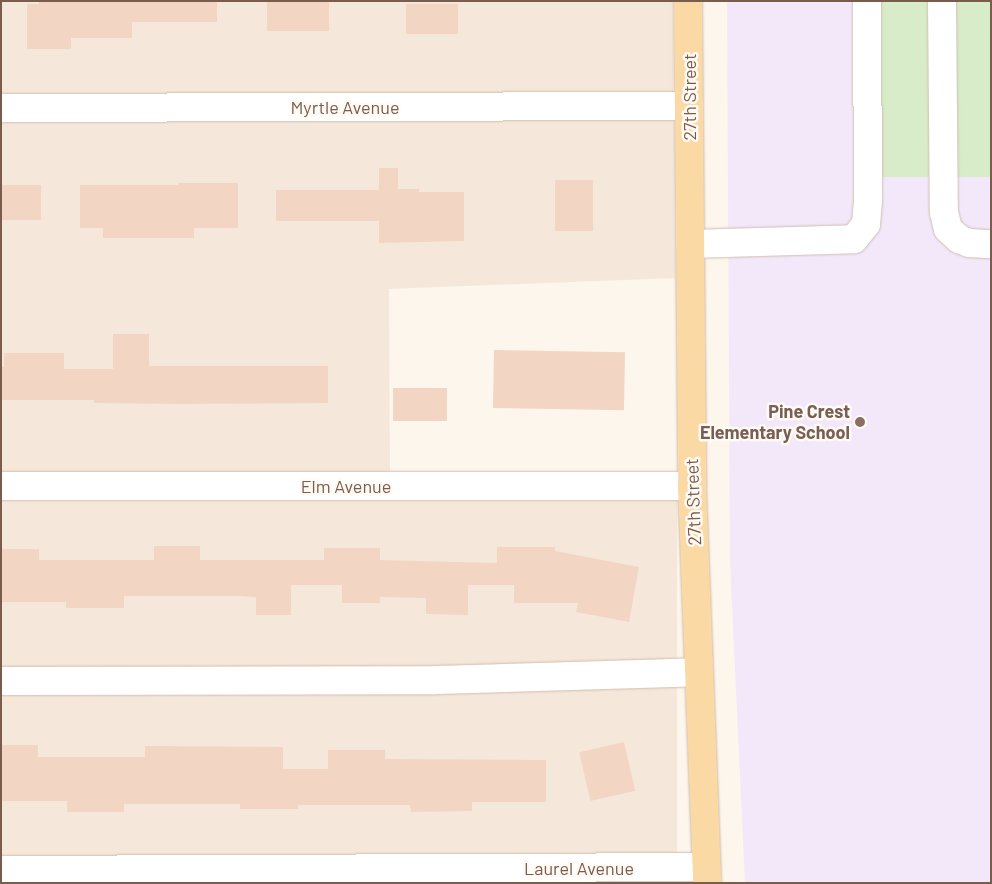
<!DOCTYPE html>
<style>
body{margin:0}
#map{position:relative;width:992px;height:884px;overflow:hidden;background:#fdf6ec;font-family:Barlow,sans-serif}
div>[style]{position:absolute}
.residential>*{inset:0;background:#f5e8da;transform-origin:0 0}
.education>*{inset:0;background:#f3e8fa}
.green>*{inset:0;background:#d8ecc9;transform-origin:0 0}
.building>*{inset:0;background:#f3d5c3;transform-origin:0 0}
.roads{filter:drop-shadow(0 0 1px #d1beb0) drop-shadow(0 0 1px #d1beb0)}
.minor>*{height:28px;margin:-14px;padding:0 14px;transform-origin:14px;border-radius:14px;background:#fff}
.major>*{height:28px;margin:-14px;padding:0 14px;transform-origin:14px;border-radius:14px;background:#fbd9a5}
.dots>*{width:14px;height:14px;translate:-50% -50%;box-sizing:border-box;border:2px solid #fffaf3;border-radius:50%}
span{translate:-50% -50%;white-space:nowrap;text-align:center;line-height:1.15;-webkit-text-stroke:5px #fffaf3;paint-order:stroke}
.street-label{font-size:18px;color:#7a5c4d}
.education-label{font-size:18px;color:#785e54;font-weight:700}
.right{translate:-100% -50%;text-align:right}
.frame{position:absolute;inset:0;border:2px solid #7a5c4d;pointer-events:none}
</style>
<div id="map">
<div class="residential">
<i style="left:1px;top:1px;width:672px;height:94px"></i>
<i style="clip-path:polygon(674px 119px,675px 278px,389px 289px,390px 474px,1px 473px,1px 121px)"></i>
<i style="left:1px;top:499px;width:676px;height:358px"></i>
<i style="clip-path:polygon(690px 880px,690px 883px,32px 883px)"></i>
</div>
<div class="education">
<i style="clip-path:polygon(727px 1px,991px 1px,991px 883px,745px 883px,730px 561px)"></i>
</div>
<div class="green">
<i style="left:856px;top:1px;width:135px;height:176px"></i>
</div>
<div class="building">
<i style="clip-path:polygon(39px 1px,217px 1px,217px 22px,132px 22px,132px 38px,71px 38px,71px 49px,27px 49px,27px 4px,39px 4px)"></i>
<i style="left:267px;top:1px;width:62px;height:30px"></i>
<i style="left:406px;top:4px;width:52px;height:30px"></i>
<i style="clip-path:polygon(379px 168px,398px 168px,398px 189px,419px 189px,419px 192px,464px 192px,464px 241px,379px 243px,379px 221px,276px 221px,276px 190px,379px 190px)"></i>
<i style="left:555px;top:180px;width:38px;height:51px"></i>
<i style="clip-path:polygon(178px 183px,238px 183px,238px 228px,194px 228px,194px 238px,103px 238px,103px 228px,80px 228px,80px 185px,178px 185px)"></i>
<i style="left:1px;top:185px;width:40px;height:35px"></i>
<i style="clip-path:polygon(113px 334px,149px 334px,149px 366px,328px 366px,328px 403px,181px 404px,94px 403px,94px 400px,1px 400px,1px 367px,4px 367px,4px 353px,64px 353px,64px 369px,113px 369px)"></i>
<i style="left:494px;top:350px;width:131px;height:58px;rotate:1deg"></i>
<i style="left:393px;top:388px;width:54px;height:33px"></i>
<i style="clip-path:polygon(154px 546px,200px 546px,200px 560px,324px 560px,324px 548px,380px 548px,380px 560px,497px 563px,497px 547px,555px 547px,555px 551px,639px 567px,629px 622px,576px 612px,578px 603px,514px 603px,514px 585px,468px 585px,468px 615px,426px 614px,426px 598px,380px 597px,380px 603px,342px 603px,342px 585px,291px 585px,291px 615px,256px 615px,256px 597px,238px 596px,124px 596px,124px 608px,66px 608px,66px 602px,1px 602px,1px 549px,39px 549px,39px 560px,154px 560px)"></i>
<i style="left:624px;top:742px;width:50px;height:46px;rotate:77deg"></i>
<i style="clip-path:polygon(1px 745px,38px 745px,38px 757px,145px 757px,145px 746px,283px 747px,283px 769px,328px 769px,328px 750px,385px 750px,385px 759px,546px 760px,546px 802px,472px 802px,472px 811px,411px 812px,410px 805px,298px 805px,298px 809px,240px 809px,240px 804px,124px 804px,124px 812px,67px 812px,67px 801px,1px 801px)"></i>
</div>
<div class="roads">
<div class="minor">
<i style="left:942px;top:1px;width:211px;rotate:89.5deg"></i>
<i style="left:944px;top:212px;width:17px;rotate:77deg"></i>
<i style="left:948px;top:229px;width:15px;rotate:42deg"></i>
<i style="left:959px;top:239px;width:11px;rotate:22deg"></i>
<i style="left:969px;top:243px;width:22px;rotate:3deg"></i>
<i style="left:1px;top:108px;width:688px;rotate:-0.17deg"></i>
<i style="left:690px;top:244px;width:164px;rotate:-1.7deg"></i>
<i style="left:854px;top:239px;width:19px;rotate:-51deg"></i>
<i style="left:866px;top:224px;width:25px;rotate:-85deg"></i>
<i style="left:868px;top:199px;width:198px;rotate:-90.3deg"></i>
<i style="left:1px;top:486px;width:691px"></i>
<i style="left:1px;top:681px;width:435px;rotate:-0.1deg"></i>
<i style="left:436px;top:680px;width:262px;rotate:-1.7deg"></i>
<i style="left:1px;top:870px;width:705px;rotate:-0.24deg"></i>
</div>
<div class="major">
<i style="left:688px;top:1px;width:485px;rotate:89.5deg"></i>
<i style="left:692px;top:486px;width:397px;rotate:87.8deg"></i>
</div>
</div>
<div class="dots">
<i style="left:860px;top:422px;background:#8d6e63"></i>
</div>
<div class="street-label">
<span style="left:689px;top:97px;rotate:-90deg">27th Street</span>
<span style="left:345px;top:107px">Myrtle Avenue</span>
<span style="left:346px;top:486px">Elm Avenue</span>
<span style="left:693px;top:502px;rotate:-92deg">27th Street</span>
<span style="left:579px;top:868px">Laurel Avenue</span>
</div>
<div class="education-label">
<span class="right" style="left:850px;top:422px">Pine Crest<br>Elementary School</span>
</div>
<div class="frame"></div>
</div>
